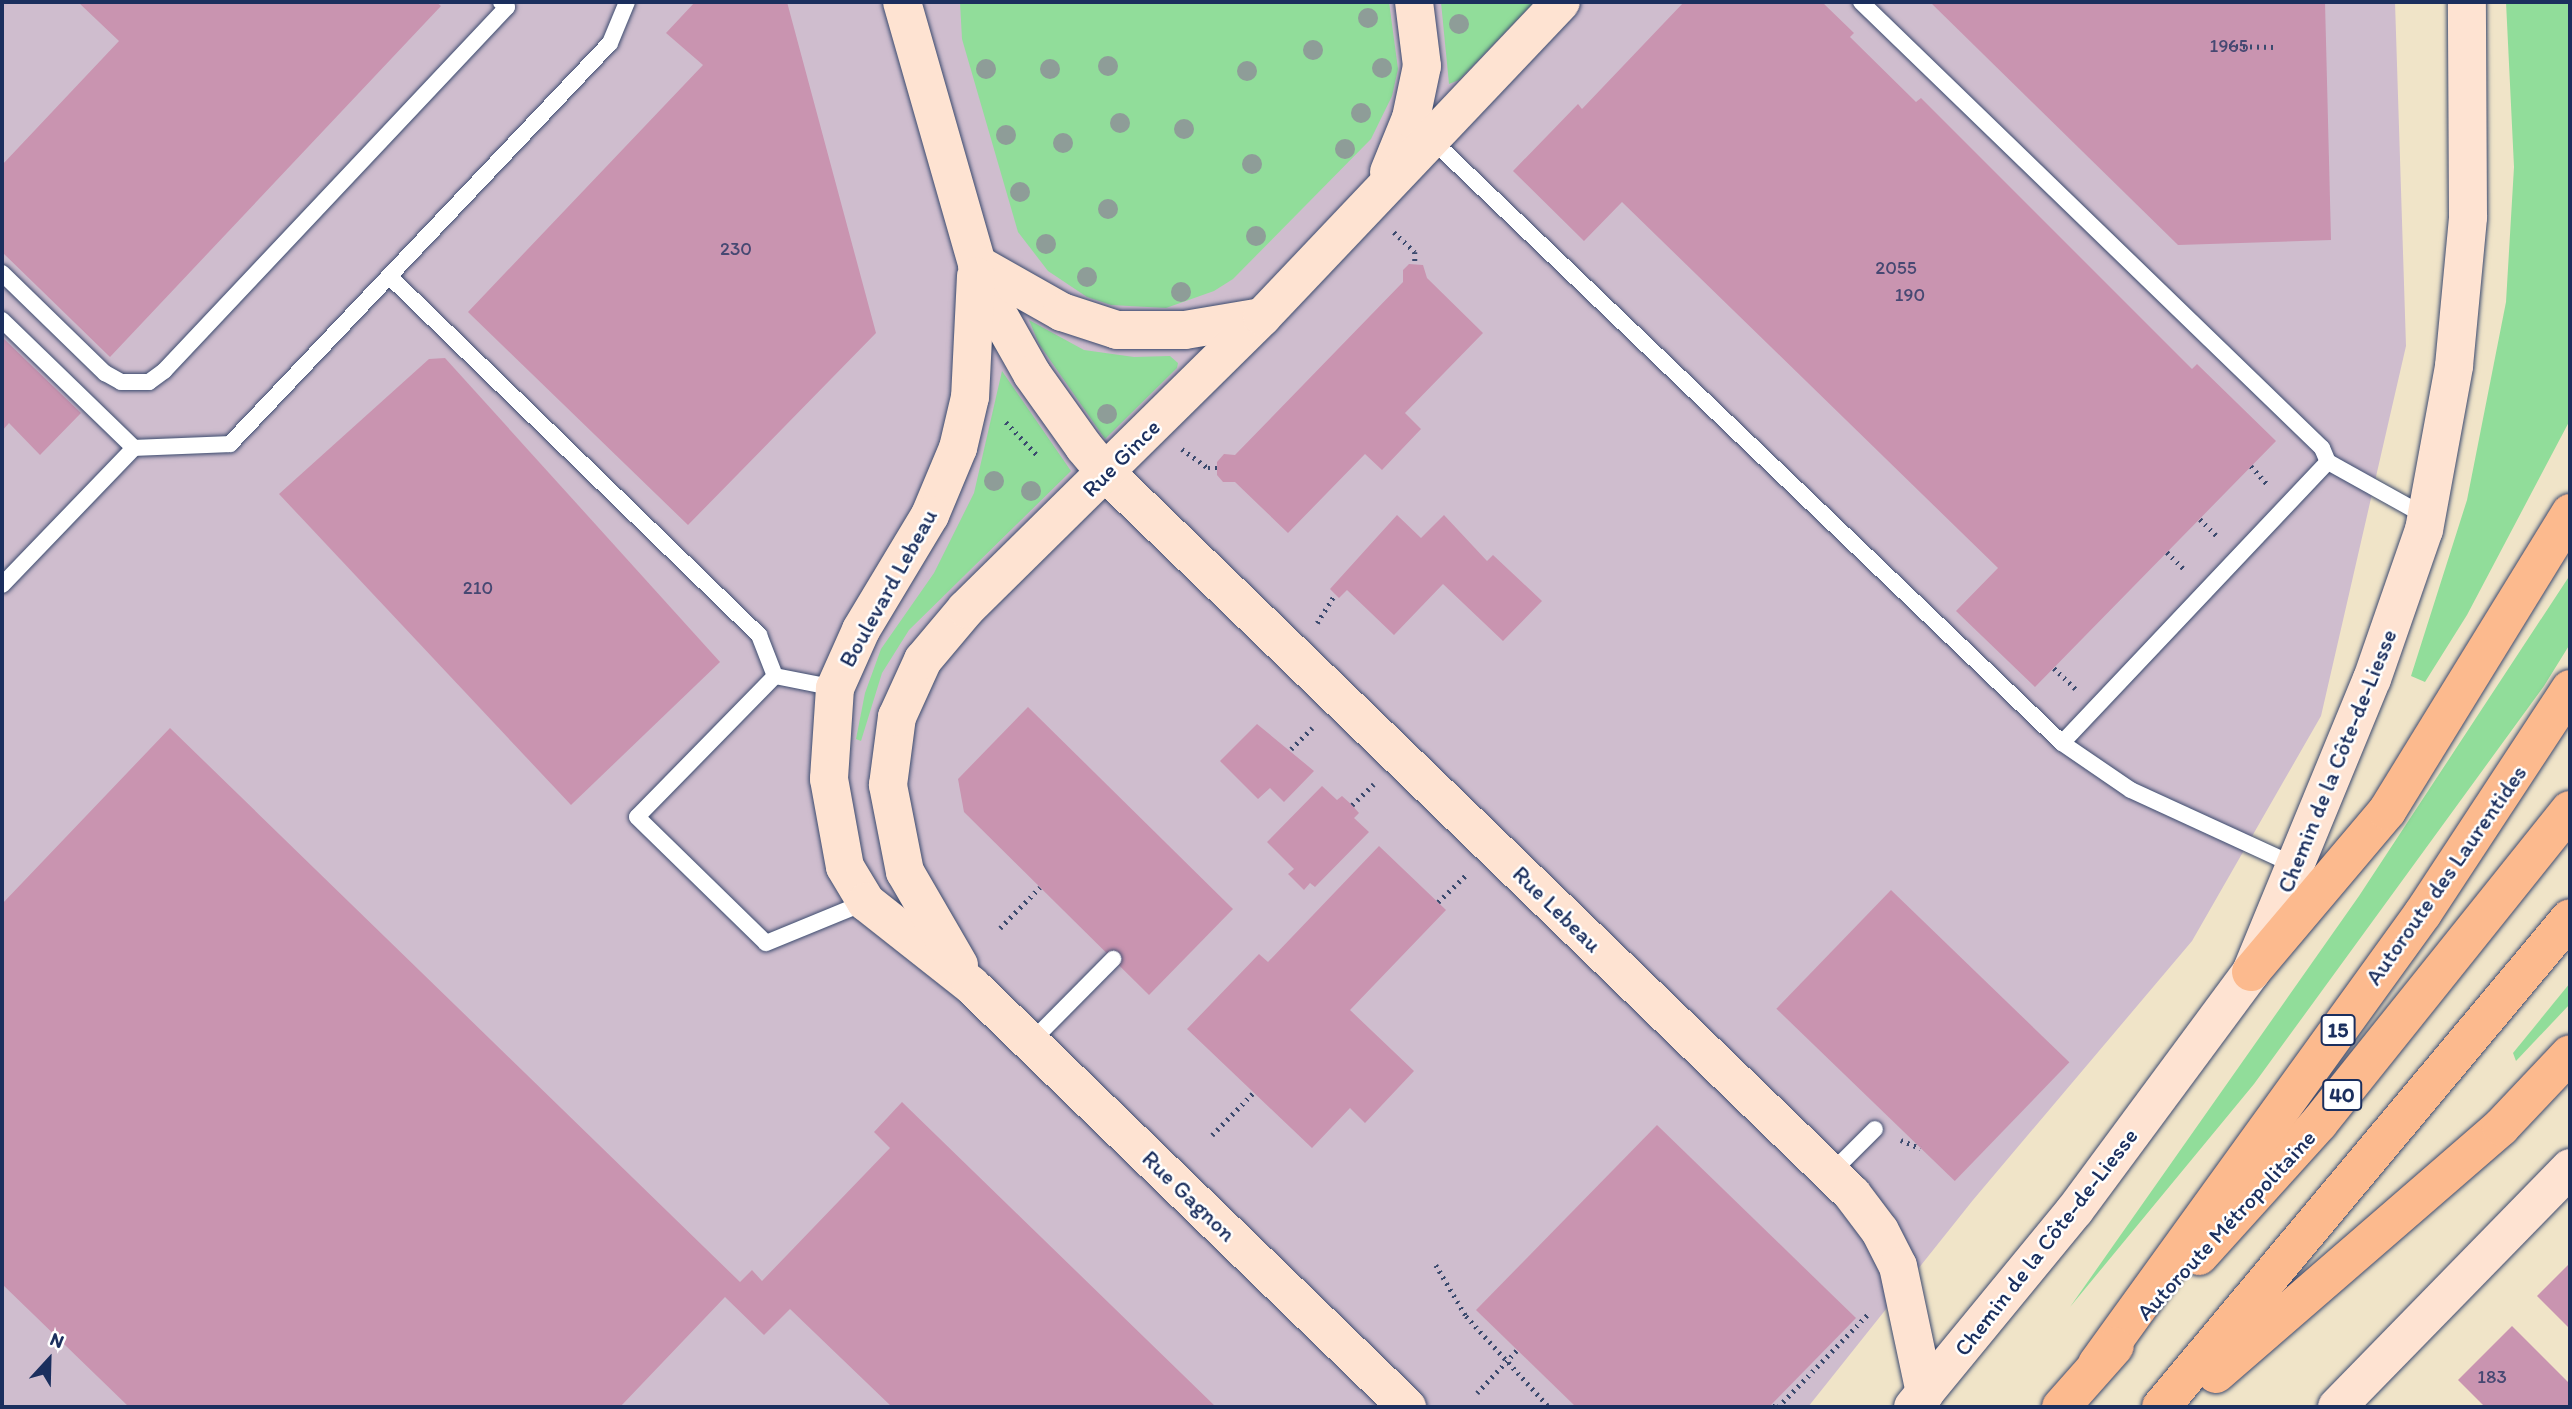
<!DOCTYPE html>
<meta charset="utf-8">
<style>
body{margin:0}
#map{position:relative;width:2572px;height:1409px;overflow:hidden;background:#f0e4c8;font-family:Itim,sans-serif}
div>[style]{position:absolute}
.industrial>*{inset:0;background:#cfbdce}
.green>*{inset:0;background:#91dd9a}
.building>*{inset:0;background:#c994b0;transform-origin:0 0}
.path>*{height:4.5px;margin-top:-2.25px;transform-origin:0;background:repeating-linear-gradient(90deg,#3b4a6e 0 2px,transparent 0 7px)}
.roads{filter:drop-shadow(0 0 2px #3b4a6e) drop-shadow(0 0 2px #3b4a6e)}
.lane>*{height:16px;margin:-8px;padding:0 8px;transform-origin:8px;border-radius:8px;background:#fff}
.secondary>*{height:38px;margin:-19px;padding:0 19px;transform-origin:19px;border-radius:19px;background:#fee3d2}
.highway>*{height:38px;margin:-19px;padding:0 19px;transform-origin:19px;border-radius:19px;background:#fcba8e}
.trees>*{width:20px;height:20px;margin:-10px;border-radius:50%;background:#8e9d98}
span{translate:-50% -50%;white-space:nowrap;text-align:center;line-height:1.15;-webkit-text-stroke:5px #fff;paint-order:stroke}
.number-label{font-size:19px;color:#464872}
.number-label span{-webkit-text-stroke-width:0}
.shield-label span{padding:2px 5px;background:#fff;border:2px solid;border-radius:5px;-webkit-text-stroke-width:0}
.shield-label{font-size:21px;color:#1b2f5e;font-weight:700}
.street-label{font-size:23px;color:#1b2f5e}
.frame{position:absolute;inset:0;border:4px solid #1b2f5e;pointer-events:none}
.north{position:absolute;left:14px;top:1325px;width:70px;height:70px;-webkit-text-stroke:5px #fff;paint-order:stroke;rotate:22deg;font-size:19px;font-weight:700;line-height:28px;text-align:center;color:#1b2f5e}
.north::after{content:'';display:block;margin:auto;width:24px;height:32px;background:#1b2f5e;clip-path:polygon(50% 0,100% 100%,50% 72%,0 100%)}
</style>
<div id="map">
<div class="industrial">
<i style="clip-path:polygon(2px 2px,2395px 2px,2406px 346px,2321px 716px,2192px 941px,1973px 1200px,1808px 1407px,2px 1407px)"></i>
</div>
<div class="green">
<i style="clip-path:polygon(960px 2px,1389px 2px,1398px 69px,1392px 96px,1371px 139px,1233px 279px,1214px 291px,1166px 308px,1111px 305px,1087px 297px,1048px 271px,1018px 232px,962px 39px)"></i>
<i style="clip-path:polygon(1441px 2px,1534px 2px,1459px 80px,1449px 84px)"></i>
<i style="clip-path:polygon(2506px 2px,2570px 2px,2570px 420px,2467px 615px,2425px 682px,2411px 676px,2467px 500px,2506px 302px,2514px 167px)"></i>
<i style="clip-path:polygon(1029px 320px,1084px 350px,1134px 357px,1170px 356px,1178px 363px,1177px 368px,1105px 439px,1039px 344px)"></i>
<i style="clip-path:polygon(1002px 371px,1071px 471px,909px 630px,882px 673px,861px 741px,856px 739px,865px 693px,881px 649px,934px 573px,974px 493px)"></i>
<i style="clip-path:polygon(2570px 575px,2570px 644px,2544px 686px,2254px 1084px,2070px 1307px,2359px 896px)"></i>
<i style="clip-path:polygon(2570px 983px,2570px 1004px,2516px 1061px,2513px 1053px)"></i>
</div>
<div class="building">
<i style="clip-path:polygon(78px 2px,436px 2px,441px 6px,110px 357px,2px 252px,2px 165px,119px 41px)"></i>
<i style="clip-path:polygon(695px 2px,787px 2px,876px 333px,688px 525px,468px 312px,703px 65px,666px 33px)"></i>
<i style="clip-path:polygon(1684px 2px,1822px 2px,1854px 33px,1850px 37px,1916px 102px,1921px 98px,2192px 369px,2197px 364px,2276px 441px,2035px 687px,1956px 611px,1998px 568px,1622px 202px,1584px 241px,1513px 171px,1578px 104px,1582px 109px)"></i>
<i style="clip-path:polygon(1930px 2px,2325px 2px,2331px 240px,2178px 245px)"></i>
<i style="clip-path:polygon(1409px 264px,1423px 265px,1427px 278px,1483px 333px,1405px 413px,1421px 429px,1382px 470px,1365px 454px,1288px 533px,1235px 482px,1223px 482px,1217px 475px,1217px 462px,1224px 454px,1235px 455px,1403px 282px,1403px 270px)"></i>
<i style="clip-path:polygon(2px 337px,81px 413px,40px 455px,9px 423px,2px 431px)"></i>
<i style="clip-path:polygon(445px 358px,720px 662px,571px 805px,279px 494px,429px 359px)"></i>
<i style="clip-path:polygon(1397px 515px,1421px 538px,1444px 515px,1487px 561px,1493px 555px,1542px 601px,1503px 641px,1443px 584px,1394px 635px,1347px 590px,1339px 598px,1330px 589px)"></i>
<i style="clip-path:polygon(1028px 707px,1233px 909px,1149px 995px,964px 812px,958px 779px)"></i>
<i style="clip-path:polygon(1257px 724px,1314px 771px,1284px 802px,1270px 788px,1258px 799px,1220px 761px)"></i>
<i style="clip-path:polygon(170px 728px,740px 1282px,752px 1270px,762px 1281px,890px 1148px,874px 1132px,902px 1102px,1216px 1407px,892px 1407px,790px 1309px,764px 1335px,725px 1297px,620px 1407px,129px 1407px,2px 1284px,2px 904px)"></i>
<i style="clip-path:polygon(1322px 786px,1337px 800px,1342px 796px,1352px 805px,1359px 813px,1354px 818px,1369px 832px,1315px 887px,1310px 883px,1304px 890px,1288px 874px,1294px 869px,1267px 842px)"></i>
<i style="clip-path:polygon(1379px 846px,1446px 910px,1350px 1010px,1414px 1071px,1365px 1123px,1350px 1108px,1312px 1148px,1187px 1029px,1259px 954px,1268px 962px)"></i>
<i style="left:1891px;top:890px;width:248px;height:165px;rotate:44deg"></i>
<i style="clip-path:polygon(1657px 1125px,1856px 1318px,1769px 1407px,1576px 1407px,1476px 1310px)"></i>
<i style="clip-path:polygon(2570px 1263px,2570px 1329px,2537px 1296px)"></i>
<i style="clip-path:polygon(2512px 1326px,2570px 1384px,2570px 1407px,2485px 1407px,2458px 1380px)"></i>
</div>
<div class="path">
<i style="left:2229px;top:46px;width:45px;rotate:1.3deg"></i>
<i style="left:1394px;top:232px;width:29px;rotate:44deg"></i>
<i style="left:1415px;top:252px;width:12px;rotate:90deg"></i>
<i style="left:1006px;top:422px;width:47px;rotate:46.7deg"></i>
<i style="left:1182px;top:449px;width:32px;rotate:36deg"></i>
<i style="left:1208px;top:468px;width:9px"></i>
<i style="left:2251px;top:466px;width:24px;rotate:48deg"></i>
<i style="left:2200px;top:519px;width:27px;rotate:45deg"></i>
<i style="left:2167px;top:552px;width:27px;rotate:45deg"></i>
<i style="left:1317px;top:623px;width:34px;rotate:-58deg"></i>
<i style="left:2054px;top:668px;width:30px;rotate:44deg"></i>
<i style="left:1291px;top:749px;width:30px;rotate:-45deg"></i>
<i style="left:1352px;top:805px;width:30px;rotate:-44deg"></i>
<i style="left:1438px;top:902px;width:40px;rotate:-44deg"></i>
<i style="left:1000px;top:928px;width:57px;rotate:-45.7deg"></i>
<i style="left:1212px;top:1135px;width:60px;rotate:-45.7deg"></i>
<i style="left:1901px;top:1140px;width:21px;rotate:23deg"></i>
<i style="left:1436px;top:1265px;width:59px;rotate:59.5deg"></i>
<i style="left:1466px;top:1316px;width:123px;rotate:47.6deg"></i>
<i style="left:1477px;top:1393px;width:59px;rotate:-47.1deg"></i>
<i style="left:1772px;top:1405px;width:3px;rotate:45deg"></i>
<i style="left:1778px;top:1407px;width:131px;rotate:-45.9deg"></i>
</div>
<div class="roads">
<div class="lane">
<i style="left:1861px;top:2px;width:641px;rotate:44.05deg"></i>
<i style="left:2322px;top:448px;width:15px;rotate:67deg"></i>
<i style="left:2328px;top:462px;width:113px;rotate:29.1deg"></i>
<i style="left:1429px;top:137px;width:876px;rotate:43.75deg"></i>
<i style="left:2062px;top:743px;width:83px;rotate:34.3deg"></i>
<i style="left:2131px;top:790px;width:179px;rotate:24.7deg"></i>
<i style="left:2px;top:273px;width:144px;rotate:44.2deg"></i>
<i style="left:105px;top:373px;width:18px;rotate:29deg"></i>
<i style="left:121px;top:382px;width:28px"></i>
<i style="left:149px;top:382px;width:19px;rotate:-36deg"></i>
<i style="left:164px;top:371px;width:500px;rotate:-46.7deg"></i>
<i style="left:507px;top:7px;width:8px;rotate:-140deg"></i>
<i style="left:389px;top:276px;width:516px;rotate:44.14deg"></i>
<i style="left:759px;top:635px;width:44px;rotate:68.7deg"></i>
<i style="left:775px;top:676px;width:61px;rotate:11.3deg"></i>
<i style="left:2px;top:320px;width:184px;rotate:44.1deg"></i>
<i style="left:134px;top:448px;width:190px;rotate:133.9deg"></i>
<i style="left:134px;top:448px;width:96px;rotate:-2.4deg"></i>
<i style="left:230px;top:444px;width:552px;rotate:-46.54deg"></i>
<i style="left:610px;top:43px;width:44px;rotate:-67.5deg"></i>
<i style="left:775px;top:676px;width:197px;rotate:134.4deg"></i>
<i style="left:637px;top:817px;width:180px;rotate:44.3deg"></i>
<i style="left:766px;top:943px;width:108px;rotate:-22.3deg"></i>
<i style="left:2062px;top:743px;width:387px;rotate:-46.6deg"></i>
<i style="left:1031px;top:1042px;width:117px;rotate:-45.3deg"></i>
<i style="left:1831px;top:1173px;width:62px;rotate:-45deg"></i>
</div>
<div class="secondary">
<i style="left:902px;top:2px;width:273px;rotate:74deg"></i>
<i style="left:977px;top:264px;width:44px;rotate:68.7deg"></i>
<i style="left:993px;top:305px;width:79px;rotate:60.5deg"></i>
<i style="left:1032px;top:374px;width:90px;rotate:54.5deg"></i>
<i style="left:1084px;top:447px;width:35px;rotate:50deg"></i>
<i style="left:1107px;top:474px;width:1036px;rotate:44.02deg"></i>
<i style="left:1852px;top:1194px;width:46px;rotate:52.9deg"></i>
<i style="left:1880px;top:1231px;width:39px;rotate:63deg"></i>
<i style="left:1898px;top:1266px;width:130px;rotate:78deg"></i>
<i style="left:1389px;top:172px;width:58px;rotate:-67.8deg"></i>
<i style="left:1411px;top:118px;width:53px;rotate:-78.1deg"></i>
<i style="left:1422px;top:66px;width:64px;rotate:-97.1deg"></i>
<i style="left:977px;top:264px;width:98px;rotate:29.5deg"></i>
<i style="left:1062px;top:312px;width:58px;rotate:18.1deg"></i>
<i style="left:1117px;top:330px;width:68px"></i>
<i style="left:1185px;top:330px;width:78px;rotate:-9.6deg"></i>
<i style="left:976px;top:276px;width:121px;rotate:92.8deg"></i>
<i style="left:970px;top:397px;width:52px;rotate:103.2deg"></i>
<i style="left:958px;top:448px;width:73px;rotate:112.7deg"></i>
<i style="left:930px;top:515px;width:134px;rotate:121deg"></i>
<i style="left:861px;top:630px;width:64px;rotate:114.1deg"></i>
<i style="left:835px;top:688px;width:91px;rotate:93.8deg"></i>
<i style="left:829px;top:779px;width:89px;rotate:79.7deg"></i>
<i style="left:845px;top:867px;width:41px;rotate:59deg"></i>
<i style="left:866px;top:902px;width:134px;rotate:38.3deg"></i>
<i style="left:971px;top:985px;width:607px;rotate:44.07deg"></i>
<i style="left:959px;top:965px;width:108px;rotate:-120.1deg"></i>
<i style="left:905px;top:872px;width:89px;rotate:-101.1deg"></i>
<i style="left:888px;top:785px;width:69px;rotate:-82.5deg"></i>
<i style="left:897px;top:717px;width:63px;rotate:-65.5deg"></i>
<i style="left:923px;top:660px;width:67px;rotate:-49.9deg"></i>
<i style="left:966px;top:609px;width:416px;rotate:-44.6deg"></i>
<i style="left:1262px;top:317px;width:434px;rotate:-46.5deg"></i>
<i style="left:1913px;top:1407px;width:255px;rotate:-50.6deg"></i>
<i style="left:2075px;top:1210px;width:296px;rotate:-53.5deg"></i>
<i style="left:2251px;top:972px;width:317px;rotate:-67.6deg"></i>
<i style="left:2372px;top:679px;width:158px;rotate:-70.8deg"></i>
<i style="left:2424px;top:530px;width:167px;rotate:-79.6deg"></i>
<i style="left:2454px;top:366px;width:150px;rotate:-84.6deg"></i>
<i style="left:2468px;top:217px;width:215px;rotate:-90.3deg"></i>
<i style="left:2337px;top:1407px;width:334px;rotate:-45.7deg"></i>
</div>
<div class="highway">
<i style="left:2251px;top:972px;width:211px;rotate:-49.8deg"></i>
<i style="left:2387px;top:811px;width:350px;rotate:-58.4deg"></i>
<i style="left:2199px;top:1256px;width:179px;rotate:-47.9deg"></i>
<i style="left:2319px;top:1123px;width:401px;rotate:-51.3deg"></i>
<i style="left:2097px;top:1364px;width:556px;rotate:-54.14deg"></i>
<i style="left:2423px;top:913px;width:268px;rotate:-56.7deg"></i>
<i style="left:2216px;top:1374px;width:377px;rotate:-40.9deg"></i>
<i style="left:2501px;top:1127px;width:100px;rotate:-46.6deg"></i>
<i style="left:2061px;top:1407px;width:81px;rotate:-48.5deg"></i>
<i style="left:2161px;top:1407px;width:637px;rotate:-50.09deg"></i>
</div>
</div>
<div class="trees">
<i style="left:1368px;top:18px"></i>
<i style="left:1459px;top:24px"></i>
<i style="left:1313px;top:50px"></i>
<i style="left:1108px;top:66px"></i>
<i style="left:1382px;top:68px"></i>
<i style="left:986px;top:69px"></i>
<i style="left:1050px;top:69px"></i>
<i style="left:1247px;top:71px"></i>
<i style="left:1361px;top:113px"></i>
<i style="left:1120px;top:123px"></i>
<i style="left:1184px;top:129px"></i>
<i style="left:1006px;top:135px"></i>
<i style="left:1063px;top:143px"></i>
<i style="left:1345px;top:149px"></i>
<i style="left:1252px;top:164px"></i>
<i style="left:1020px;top:192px"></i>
<i style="left:1108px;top:209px"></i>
<i style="left:1256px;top:236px"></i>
<i style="left:1046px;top:244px"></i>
<i style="left:1087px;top:277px"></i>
<i style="left:1181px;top:292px"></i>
<i style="left:1107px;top:414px"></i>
<i style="left:994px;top:481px"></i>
<i style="left:1031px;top:491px"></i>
</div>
<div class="number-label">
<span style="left:2229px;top:46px">1965</span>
<span style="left:736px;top:249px">230</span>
<span style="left:1896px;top:268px">2055</span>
<span style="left:1910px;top:295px">190</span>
<span style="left:478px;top:588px">210</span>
<span style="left:2492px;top:1377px">183</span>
</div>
<div class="shield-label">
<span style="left:2338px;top:1030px">15</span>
<span style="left:2342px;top:1095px">40</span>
</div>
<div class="street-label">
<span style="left:1121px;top:458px;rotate:-45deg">Rue Gince</span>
<span style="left:888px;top:588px;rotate:-61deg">Boulevard Lebeau</span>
<span style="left:2337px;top:761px;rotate:-68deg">Chemin de la Côte-de-Liesse</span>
<span style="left:2446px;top:875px;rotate:-55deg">Autoroute des Laurentides</span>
<span style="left:1557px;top:909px;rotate:44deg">Rue Lebeau</span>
<span style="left:1189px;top:1196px;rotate:44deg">Rue Gagnon</span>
<span style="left:2226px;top:1225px;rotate:-47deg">Autoroute Métropolitaine</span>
<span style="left:2046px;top:1242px;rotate:-52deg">Chemin de la Côte-de-Liesse</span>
</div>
<div class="frame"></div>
<div class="north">N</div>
</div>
